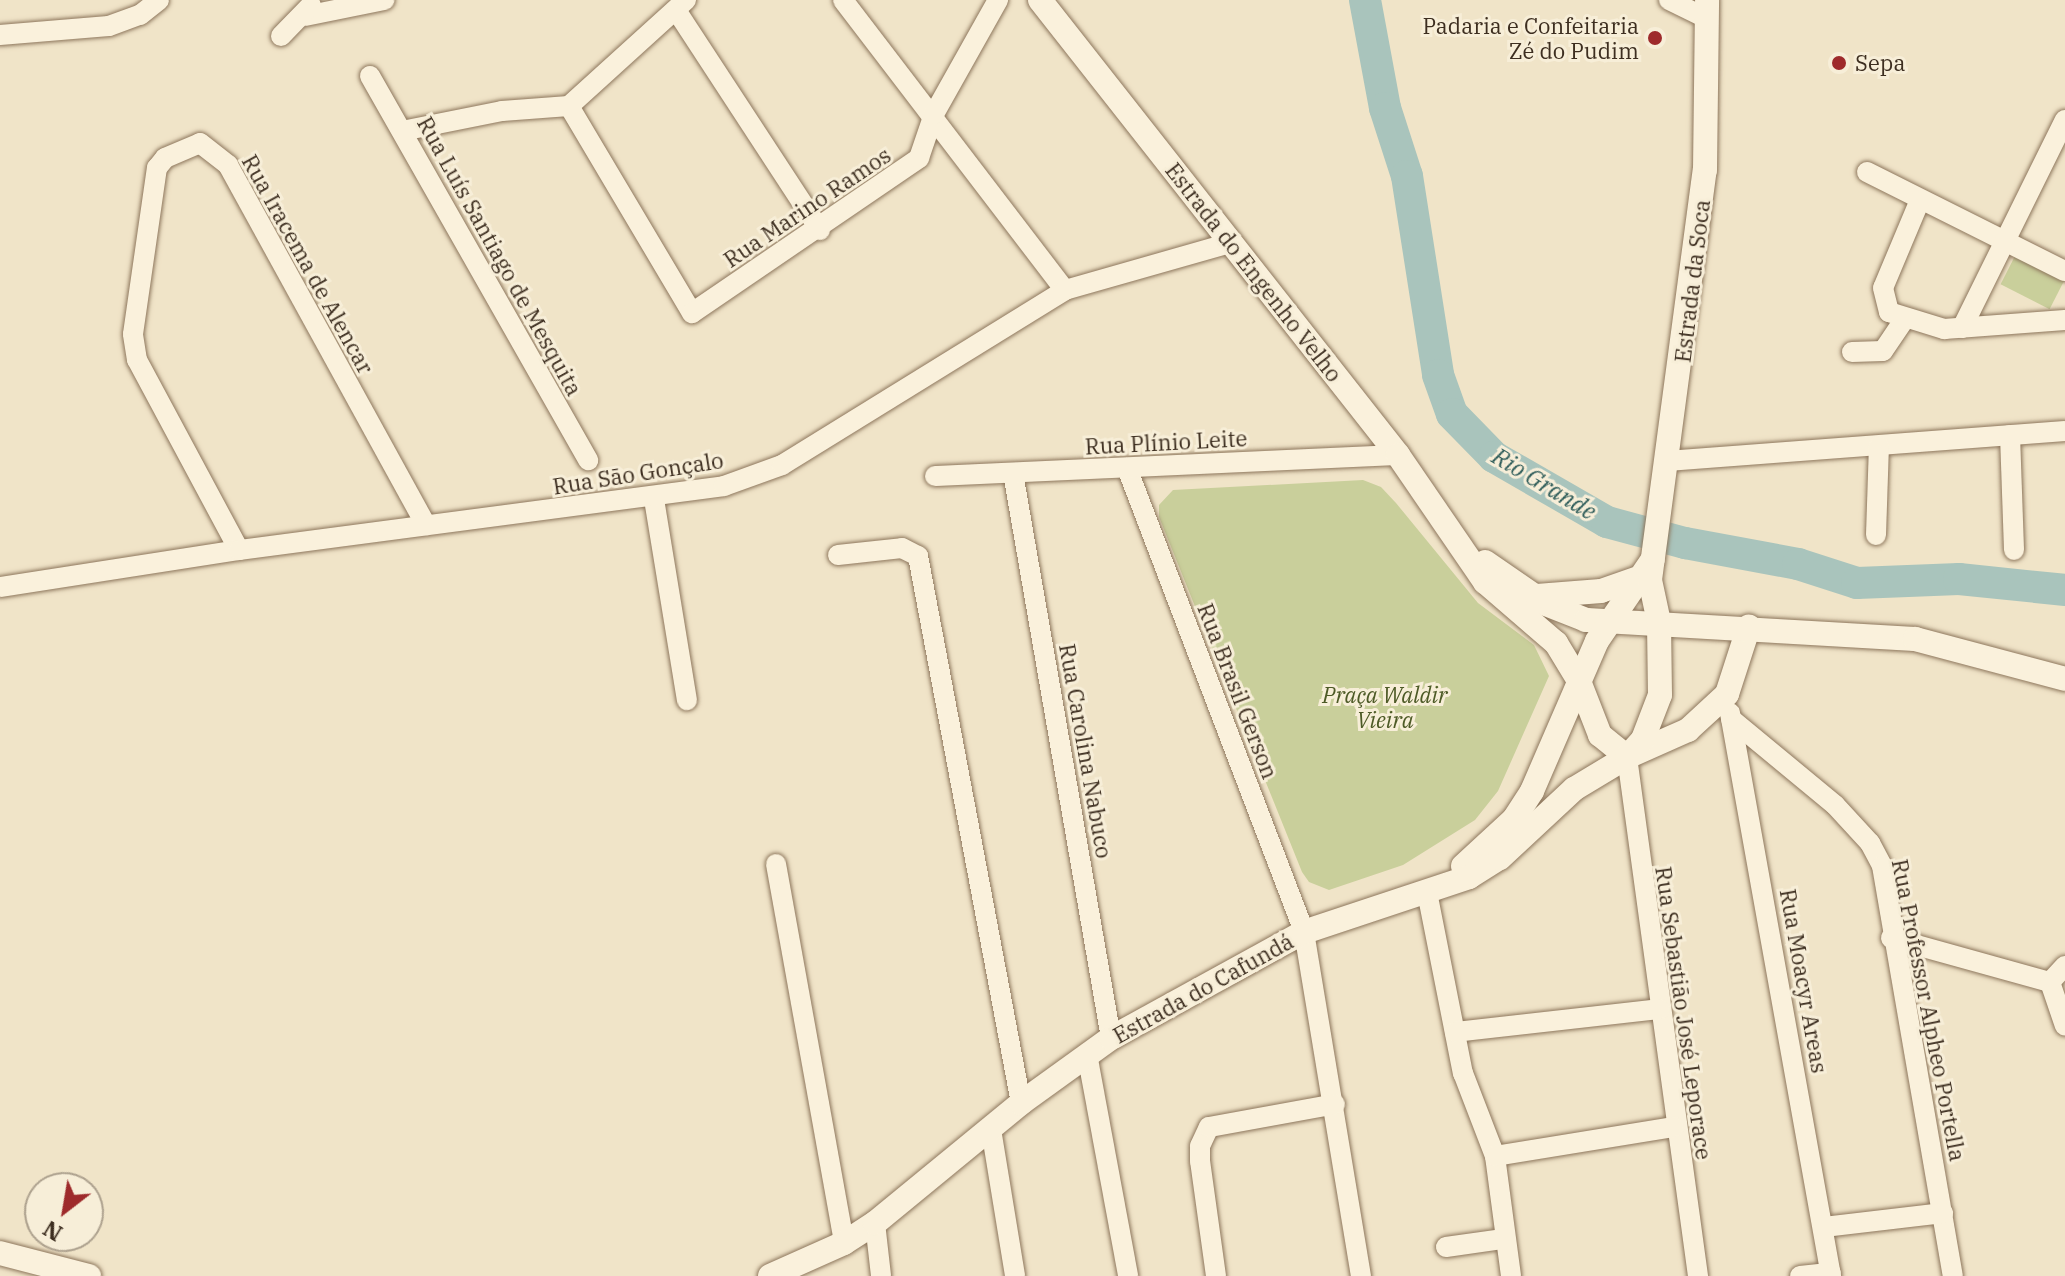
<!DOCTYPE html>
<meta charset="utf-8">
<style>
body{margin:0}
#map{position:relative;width:2065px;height:1276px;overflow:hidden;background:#f0e4c8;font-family:"IBM Plex Serif",serif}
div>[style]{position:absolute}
.green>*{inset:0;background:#c9cf9b;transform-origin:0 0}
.river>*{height:32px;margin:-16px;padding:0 16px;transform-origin:16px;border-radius:16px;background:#a9c4bc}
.roads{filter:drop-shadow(0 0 2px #8d765c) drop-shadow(0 0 2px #8d765c)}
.minor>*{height:20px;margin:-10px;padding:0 10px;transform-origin:10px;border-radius:10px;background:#faf1dc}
.tertiary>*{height:24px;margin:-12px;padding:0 12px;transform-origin:12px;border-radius:12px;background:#faf1dc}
.dots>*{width:22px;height:22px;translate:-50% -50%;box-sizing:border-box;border:4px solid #f7eed8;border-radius:50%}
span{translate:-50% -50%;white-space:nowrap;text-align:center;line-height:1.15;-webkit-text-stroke:6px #f7eed8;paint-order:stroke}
.poi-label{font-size:22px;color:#3d2e20}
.right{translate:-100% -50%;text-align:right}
.left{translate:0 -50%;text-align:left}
.street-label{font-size:22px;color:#3d2e20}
.park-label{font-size:22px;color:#4d5a26;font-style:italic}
.water-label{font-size:24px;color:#2f5d5a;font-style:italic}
.north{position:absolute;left:24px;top:1172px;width:80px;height:80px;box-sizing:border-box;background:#f7eed8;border:2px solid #ada18e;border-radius:50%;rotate:211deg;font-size:22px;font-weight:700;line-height:32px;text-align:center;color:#3d2e20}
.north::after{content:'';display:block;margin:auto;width:28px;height:36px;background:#9e2a2b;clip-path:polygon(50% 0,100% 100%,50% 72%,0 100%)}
</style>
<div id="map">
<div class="green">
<i style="left:2016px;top:254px;width:55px;height:34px;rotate:27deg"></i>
<i style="clip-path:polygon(1363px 480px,1381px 487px,1396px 503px,1478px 603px,1534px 645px,1549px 676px,1498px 791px,1475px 820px,1403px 865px,1329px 890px,1309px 882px,1302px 872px,1159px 517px,1159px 505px,1173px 490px)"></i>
</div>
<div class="river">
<i style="left:1365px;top:0;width:110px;rotate:79.5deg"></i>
<i style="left:1385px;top:108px;width:71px;rotate:72.1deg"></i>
<i style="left:1407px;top:176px;width:201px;rotate:81.1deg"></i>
<i style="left:1438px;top:375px;width:41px;rotate:70.3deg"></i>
<i style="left:1452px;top:414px;width:60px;rotate:45.7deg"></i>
<i style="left:1494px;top:457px;width:130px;rotate:29.9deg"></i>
<i style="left:1607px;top:522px;width:81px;rotate:15.1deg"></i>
<i style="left:1685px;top:543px;width:115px;rotate:10.5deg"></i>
<i style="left:1798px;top:564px;width:62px;rotate:17.9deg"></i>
<i style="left:1857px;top:583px;width:102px;rotate:-2.2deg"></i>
<i style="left:1959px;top:579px;width:107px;rotate:5.9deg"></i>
</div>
<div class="roads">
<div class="minor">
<i style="left:843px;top:0;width:365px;rotate:52.6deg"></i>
<i style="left:1669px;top:0;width:43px;rotate:26deg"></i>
<i style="left:676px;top:10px;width:263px;rotate:56.8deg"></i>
<i style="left:305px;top:16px;width:81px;rotate:-11.4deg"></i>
<i style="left:0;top:35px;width:109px;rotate:-4.7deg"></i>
<i style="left:109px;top:26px;width:33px;rotate:-20deg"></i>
<i style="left:140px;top:15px;width:24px;rotate:-38deg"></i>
<i style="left:281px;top:36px;width:43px;rotate:-45.9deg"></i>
<i style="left:370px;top:76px;width:442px;rotate:60.4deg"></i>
<i style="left:569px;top:106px;width:241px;rotate:59.3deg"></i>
<i style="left:692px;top:313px;width:275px;rotate:-34.3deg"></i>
<i style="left:919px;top:158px;width:46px;rotate:-71.2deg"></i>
<i style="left:934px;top:114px;width:131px;rotate:-60.7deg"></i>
<i style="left:402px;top:131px;width:102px;rotate:-11.3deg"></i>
<i style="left:502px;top:111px;width:67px;rotate:-4.3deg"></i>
<i style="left:569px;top:106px;width:158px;rotate:-42.2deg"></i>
<i style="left:1867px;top:172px;width:221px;rotate:26.6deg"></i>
<i style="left:1920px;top:200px;width:95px;rotate:112.8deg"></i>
<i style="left:1883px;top:288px;width:25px;rotate:76deg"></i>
<i style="left:1889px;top:312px;width:58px;rotate:17.2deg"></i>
<i style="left:1944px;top:329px;width:121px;rotate:-4.3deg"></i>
<i style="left:1962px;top:328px;width:232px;rotate:-63.7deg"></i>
<i style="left:1852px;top:352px;width:31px;rotate:-2deg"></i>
<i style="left:1883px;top:351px;width:37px;rotate:-56deg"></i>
<i style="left:2010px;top:435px;width:115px;rotate:88deg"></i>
<i style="left:1667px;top:461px;width:399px;rotate:-4.3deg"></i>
<i style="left:1127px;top:468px;width:497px;rotate:69.1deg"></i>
<i style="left:1304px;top:932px;width:349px;rotate:80.6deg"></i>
<i style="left:1013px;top:473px;width:573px;rotate:80.16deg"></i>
<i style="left:935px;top:476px;width:463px;rotate:-2.6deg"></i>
<i style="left:654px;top:499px;width:204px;rotate:80.7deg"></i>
<i style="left:1876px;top:535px;width:89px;rotate:-88.1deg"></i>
<i style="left:239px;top:550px;width:216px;rotate:-118.2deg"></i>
<i style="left:137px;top:360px;width:26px;rotate:-99deg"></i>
<i style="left:133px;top:334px;width:168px;rotate:-81.8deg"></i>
<i style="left:157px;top:168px;width:13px;rotate:-51deg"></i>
<i style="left:165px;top:158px;width:38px;rotate:-23deg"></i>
<i style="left:200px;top:143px;width:36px;rotate:38deg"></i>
<i style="left:228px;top:165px;width:411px;rotate:61.2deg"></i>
<i style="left:838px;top:555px;width:64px;rotate:-6.2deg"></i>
<i style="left:902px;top:548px;width:18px;rotate:27deg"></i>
<i style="left:918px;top:556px;width:557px;rotate:79.34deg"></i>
<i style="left:0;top:587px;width:242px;rotate:-8.8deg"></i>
<i style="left:239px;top:550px;width:489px;rotate:-7.5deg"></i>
<i style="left:724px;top:486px;width:62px;rotate:-19.9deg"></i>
<i style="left:782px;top:465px;width:333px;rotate:-31.7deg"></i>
<i style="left:1065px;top:290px;width:172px;rotate:-15.9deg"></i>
<i style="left:1730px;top:713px;width:572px;rotate:79.83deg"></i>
<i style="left:1731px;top:719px;width:135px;rotate:39.6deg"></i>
<i style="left:1835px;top:805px;width:52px;rotate:47.4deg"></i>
<i style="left:1870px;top:843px;width:26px;rotate:62deg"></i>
<i style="left:1882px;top:866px;width:416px;rotate:80.2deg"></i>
<i style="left:1627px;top:757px;width:524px;rotate:82.21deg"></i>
<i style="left:776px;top:864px;width:385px;rotate:79.8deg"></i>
<i style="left:1427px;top:892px;width:185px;rotate:78.8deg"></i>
<i style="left:1463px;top:1073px;width:89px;rotate:68.9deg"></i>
<i style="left:1495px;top:1156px;width:121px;rotate:82.4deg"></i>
<i style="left:1891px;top:938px;width:165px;rotate:15.5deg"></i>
<i style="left:2050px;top:982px;width:22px;rotate:-47deg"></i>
<i style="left:2050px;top:982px;width:46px;rotate:71.2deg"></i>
<i style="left:1455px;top:1032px;width:206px;rotate:-6.4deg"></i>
<i style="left:1087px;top:1054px;width:226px;rotate:79.5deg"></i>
<i style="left:991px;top:1129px;width:149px;rotate:80.7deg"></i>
<i style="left:1495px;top:1156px;width:181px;rotate:-9.2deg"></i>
<i style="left:875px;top:1223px;width:53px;rotate:83.5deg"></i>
<i style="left:1824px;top:1227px;width:120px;rotate:-6.7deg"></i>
<i style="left:1446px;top:1247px;width:58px;rotate:-8deg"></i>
<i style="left:1216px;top:1276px;width:116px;rotate:-97.9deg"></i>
<i style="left:1200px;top:1161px;width:15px;rotate:-90deg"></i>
<i style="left:1200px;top:1146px;width:21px;rotate:-65deg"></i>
<i style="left:1209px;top:1127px;width:128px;rotate:-10.3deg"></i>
<i style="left:1800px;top:1276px;width:31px;rotate:-6deg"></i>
</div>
<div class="tertiary">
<i style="left:1040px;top:0;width:579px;rotate:51.8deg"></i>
<i style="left:1398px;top:455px;width:154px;rotate:55.6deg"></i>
<i style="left:1485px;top:582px;width:94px;rotate:40.7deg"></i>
<i style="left:1556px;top:643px;width:44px;rotate:58.8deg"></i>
<i style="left:1579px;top:681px;width:58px;rotate:68.7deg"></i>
<i style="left:1600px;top:735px;width:35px;rotate:39deg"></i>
<i style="left:1627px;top:757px;width:67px;rotate:-23.9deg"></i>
<i style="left:1688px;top:730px;width:53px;rotate:-42.7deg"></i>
<i style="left:1727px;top:694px;width:71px;rotate:-72.1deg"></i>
<i style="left:1485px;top:562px;width:74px;rotate:34.5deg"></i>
<i style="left:1546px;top:604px;width:43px;rotate:21.8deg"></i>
<i style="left:1586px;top:620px;width:330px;rotate:3.3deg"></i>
<i style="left:1915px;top:639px;width:155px;rotate:14.9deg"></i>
<i style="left:1537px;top:596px;width:64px;rotate:-4.5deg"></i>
<i style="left:1601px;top:591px;width:37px;rotate:-19deg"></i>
<i style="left:1463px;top:866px;width:69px;rotate:-42.7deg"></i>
<i style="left:1514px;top:819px;width:33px;rotate:-57deg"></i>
<i style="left:1532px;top:791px;width:163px;rotate:-66.6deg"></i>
<i style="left:1597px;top:641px;width:99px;rotate:-55.7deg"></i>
<i style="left:0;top:1253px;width:92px;rotate:14.5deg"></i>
<i style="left:770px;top:1276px;width:81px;rotate:-24deg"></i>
<i style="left:844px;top:1243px;width:37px;rotate:-33deg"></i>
<i style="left:875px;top:1223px;width:189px;rotate:-39.4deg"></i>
<i style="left:1021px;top:1103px;width:111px;rotate:-35.8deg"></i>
<i style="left:1111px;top:1038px;width:220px;rotate:-28.8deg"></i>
<i style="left:1304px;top:932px;width:174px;rotate:-18.4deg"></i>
<i style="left:1469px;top:877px;width:36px;rotate:-32deg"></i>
<i style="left:1500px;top:858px;width:101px;rotate:-43deg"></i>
<i style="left:1574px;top:789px;width:62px;rotate:-31.1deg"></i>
<i style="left:1627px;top:757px;width:24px;rotate:-48deg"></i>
<i style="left:1643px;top:739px;width:47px;rotate:-68.9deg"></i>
<i style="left:1660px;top:695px;width:73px;rotate:-90.8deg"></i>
<i style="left:1659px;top:622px;width:43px;rotate:-102.1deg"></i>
<i style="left:1650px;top:580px;width:414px;rotate:-82.4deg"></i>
<i style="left:1705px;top:170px;width:170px;rotate:-89.3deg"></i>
</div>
</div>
<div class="dots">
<i style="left:1655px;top:38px;background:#9e2a2b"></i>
<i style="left:1839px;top:63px;background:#9e2a2b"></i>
</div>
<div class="poi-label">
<span class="right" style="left:1639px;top:38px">Padaria e Confeitaria<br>Zé do Pudim</span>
<span class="left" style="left:1855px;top:63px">Sepa</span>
</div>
<div class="street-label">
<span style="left:807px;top:207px;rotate:-34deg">Rua Marino Ramos</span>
<span style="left:500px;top:256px;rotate:61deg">Rua Luís Santiago de Mesquita</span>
<span style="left:308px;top:264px;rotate:61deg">Rua Iracema de Alencar</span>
<span style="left:1254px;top:272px;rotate:52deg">Estrada do Engenho Velho</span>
<span style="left:1692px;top:281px;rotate:-83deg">Estrada da Soca</span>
<span style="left:1166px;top:442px;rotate:-3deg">Rua Plínio Leite</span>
<span style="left:638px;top:473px;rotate:-9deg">Rua São Gonçalo</span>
<span style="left:1238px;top:691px;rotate:69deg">Rua Brasil Gerson</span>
<span style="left:1086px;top:751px;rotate:80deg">Rua Carolina Nabuco</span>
<span style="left:1804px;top:981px;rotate:80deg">Rua Moacyr Areas</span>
<span style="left:1203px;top:988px;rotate:-29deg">Estrada do Cafundá</span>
<span style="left:1929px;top:1010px;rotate:79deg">Rua Professor Alpheo Portella</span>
<span style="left:1684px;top:1013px;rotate:82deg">Rua Sebastião José Leporace</span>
</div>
<div class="park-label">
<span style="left:1385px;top:707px">Praça Waldir<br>Vieira</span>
</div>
<div class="water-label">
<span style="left:1544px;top:484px;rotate:31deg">Rio Grande</span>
</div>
<div class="north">N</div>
</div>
